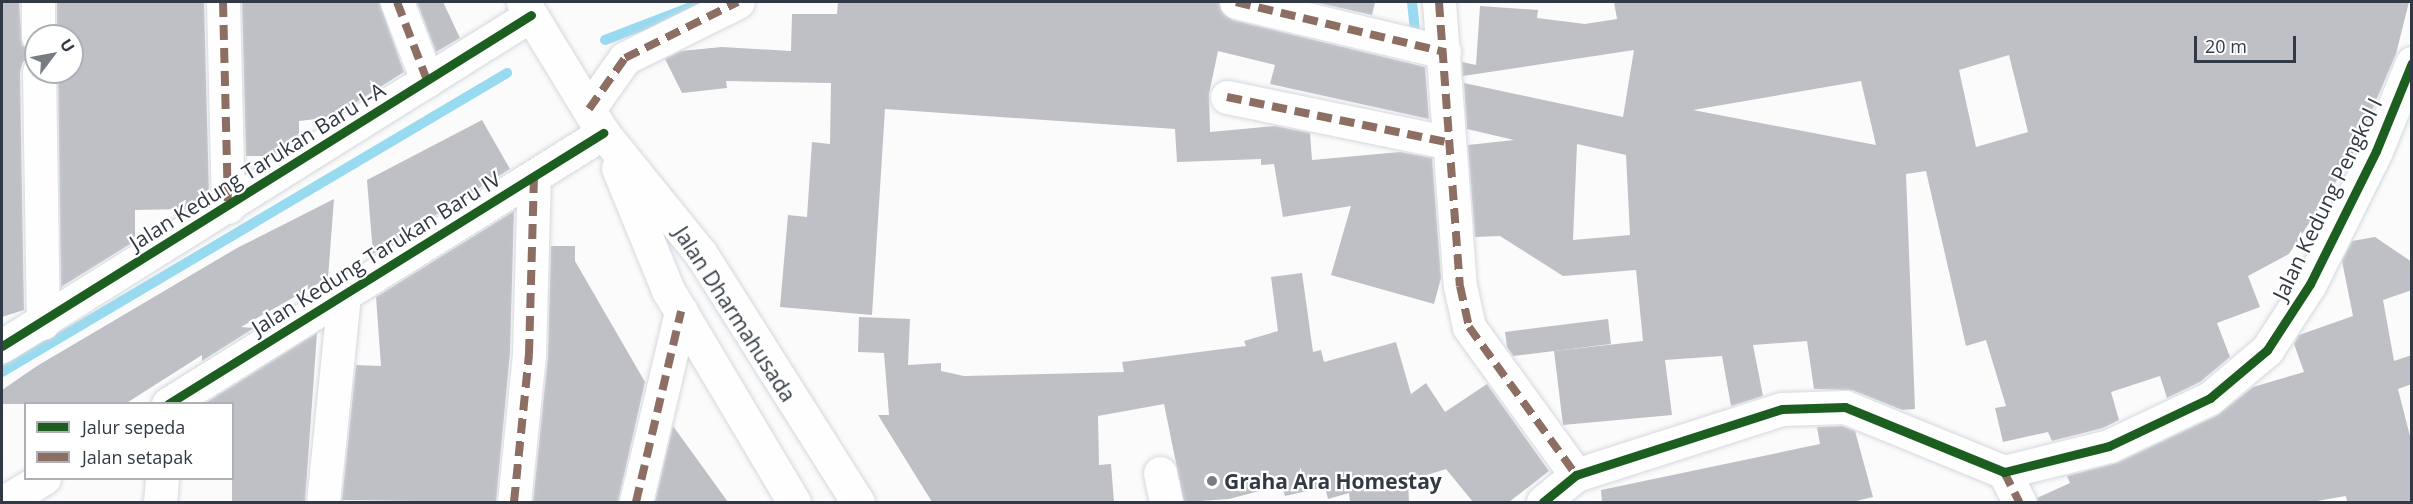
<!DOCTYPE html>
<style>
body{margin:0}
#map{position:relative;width:2413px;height:504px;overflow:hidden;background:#fbfbfb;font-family:"Open Sans",sans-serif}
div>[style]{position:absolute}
.stream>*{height:10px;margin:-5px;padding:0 5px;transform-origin:5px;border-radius:5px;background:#98daf0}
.building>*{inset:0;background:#bfc0c6}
.roads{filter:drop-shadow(0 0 2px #d4d8de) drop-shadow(0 0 2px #d4d8de)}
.street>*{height:33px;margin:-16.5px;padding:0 16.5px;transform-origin:16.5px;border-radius:16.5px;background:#fefefe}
.primary>*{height:33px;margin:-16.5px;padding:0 16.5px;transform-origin:16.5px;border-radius:16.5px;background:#fefefe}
.quiet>*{height:8px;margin-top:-4px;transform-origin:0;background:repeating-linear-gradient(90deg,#8d6e63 0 15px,transparent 0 23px)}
.cycleway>*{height:9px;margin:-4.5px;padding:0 4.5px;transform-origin:4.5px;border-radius:4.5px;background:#1b5e20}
.dots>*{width:16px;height:16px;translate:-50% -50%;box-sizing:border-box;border:3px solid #fff;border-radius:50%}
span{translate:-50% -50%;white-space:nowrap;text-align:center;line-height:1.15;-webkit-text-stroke:4.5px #fff;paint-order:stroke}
.street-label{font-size:21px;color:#313944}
.poi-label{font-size:21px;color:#313944;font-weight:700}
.left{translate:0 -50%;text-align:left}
.frame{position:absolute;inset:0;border:3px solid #313944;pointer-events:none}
.legend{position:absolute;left:24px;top:402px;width:210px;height:78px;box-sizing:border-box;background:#fff;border:2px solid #adb0b4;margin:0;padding:8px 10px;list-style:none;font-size:18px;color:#313944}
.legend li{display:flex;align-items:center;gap:12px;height:30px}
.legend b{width:30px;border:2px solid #adb0b4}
.north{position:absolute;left:24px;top:24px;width:60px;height:60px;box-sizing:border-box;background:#fff;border:2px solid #adb0b4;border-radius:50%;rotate:58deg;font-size:16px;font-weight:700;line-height:24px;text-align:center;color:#313944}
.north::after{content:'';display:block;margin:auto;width:21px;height:27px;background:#787d84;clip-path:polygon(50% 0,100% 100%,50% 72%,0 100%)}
.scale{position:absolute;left:2194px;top:36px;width:102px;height:27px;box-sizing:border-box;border:3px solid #313944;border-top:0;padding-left:8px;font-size:18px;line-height:21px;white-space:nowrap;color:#313944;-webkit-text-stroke:4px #fff;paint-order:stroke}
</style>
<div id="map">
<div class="stream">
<i style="left:1412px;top:2px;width:38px;rotate:84deg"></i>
<i style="left:605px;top:40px;width:106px;rotate:-21deg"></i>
<i style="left:2px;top:372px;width:587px;rotate:-30.63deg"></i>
</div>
<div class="building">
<i style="clip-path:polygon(2px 2px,19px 2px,22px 45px,35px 54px,23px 62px,20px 72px,24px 310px,2px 317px)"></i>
<i style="clip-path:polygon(57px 2px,204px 2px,209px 194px,185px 209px,135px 210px,135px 241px,61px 287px,58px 72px,72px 72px,72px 36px,57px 36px)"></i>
<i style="clip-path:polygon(242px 2px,379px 2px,404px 72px,333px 117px,299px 121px,299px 138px,270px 156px,246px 156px)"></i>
<i style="clip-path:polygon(417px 2px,443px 2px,460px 38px,436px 52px)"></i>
<i style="clip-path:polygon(838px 2px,1218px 2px,1232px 20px,1425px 67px,1429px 119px,1270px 84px,1275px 65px,1218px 51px,1209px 94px,1210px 132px,1275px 126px,1310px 133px,1312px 160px,1400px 152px,1432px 158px,1441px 278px,1434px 304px,1331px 275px,1351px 206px,1283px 217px,1274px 164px,1261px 165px,1261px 159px,1177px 162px,1175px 129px,885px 109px,872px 315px,780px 307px,788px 215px,807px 217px,812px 142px,830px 144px,831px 83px,726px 81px,727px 88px,682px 93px,665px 59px,681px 51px,722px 47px,791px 51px,792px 14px,837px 14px)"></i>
<i style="clip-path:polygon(1314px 2px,1375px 2px,1372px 15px)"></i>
<i style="clip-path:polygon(evenodd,1614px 2px,2409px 2px,2396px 54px,2352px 157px,2289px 254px,2248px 276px,2260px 307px,2217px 323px,2230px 357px,2200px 382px,2167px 398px,2160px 376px,2111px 392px,2119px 420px,2103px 428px,2052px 441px,2048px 432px,2003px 442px,1995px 408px,2006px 406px,1986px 340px,1966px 346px,1926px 171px,1906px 174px,1915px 409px,1902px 410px,1852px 390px,1814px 389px,1807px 341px,1753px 345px,1763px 396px,1731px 406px,1722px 356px,1665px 360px,1672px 415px,1563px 425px,1554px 351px,1643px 341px,1636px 270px,1563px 276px,1500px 236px,1475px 237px,1468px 145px,1514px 140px,1467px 129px,1464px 83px,1623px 117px,1634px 50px,1463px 76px,1462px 62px,1476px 65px,1480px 6px,1538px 10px,1537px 18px,1585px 24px,1617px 19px,1614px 2px,2009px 55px,2028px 132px,1976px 147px,1959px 70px,2009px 55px,1614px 2px,1861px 81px,1876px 145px,1693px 110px,1861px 81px,1614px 2px,1577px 144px,1626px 155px,1630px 235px,1573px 240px,1577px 144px)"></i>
<i style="clip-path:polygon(482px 120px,510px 169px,373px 254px,367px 180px)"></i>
<i style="clip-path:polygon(334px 199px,328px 278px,241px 327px,254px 328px,202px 361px,202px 355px,125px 404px,2px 404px,2px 390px,37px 366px,237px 248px)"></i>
<i style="clip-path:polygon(514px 211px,510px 353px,496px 502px,342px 500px,356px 365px,381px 366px,376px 297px)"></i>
<i style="clip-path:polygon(2375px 237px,2412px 262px,2412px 290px,2383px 300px,2394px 361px,2412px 355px,2412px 384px,2398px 389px,2412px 444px,2412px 502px,2347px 502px,2346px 496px,2311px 502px,2038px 502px,2037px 498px,2070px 483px,2067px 476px,2117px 463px,2218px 415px,2253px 387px,2304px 372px,2294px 344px,2299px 335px,2353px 316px,2342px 261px,2352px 241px)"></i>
<i style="clip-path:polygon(551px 246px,575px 246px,575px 261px,645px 382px,618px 502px,533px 502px,548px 356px)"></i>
<i style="clip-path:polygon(1302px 273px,1313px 352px,1321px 350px,1324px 362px,1396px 342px,1411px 394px,1426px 383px,1445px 412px,1487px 384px,1549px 471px,1509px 502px,1473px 502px,1446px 469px,1408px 481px,1409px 502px,1350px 502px,1349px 493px,1328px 499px,1325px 487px,1285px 496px,1282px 485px,1229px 499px,1184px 502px,1164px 404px,1098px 416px,1099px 465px,1111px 464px,1114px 502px,932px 502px,878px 415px,889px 415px,884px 353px,858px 352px,859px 317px,910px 319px,908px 365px,941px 363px,941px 371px,964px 376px,1124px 372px,1122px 362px,1246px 346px,1244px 341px,1278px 331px,1271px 277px)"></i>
<i style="clip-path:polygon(1608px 319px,1611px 344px,1513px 356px,1507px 347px,1505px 332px)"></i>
<i style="clip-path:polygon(317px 333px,305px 502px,232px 502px,232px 404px,204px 404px)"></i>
<i style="clip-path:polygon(673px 426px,728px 502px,655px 502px)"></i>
<i style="clip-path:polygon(1842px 426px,1855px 431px,1873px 497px,1852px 502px,1602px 502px,1601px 490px,1820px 444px,1817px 427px)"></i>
</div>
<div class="roads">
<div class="street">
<i style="left:38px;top:2px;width:34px;rotate:90deg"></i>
<i style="left:223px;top:2px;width:205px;rotate:88.6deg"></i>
<i style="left:397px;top:2px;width:84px;rotate:69deg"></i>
<i style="left:1236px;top:2px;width:214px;rotate:13.5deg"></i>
<i style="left:1439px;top:2px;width:285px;rotate:85.8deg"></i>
<i style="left:1460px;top:286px;width:42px;rotate:77.6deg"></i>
<i style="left:1469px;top:327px;width:183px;rotate:54.1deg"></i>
<i style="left:39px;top:72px;width:251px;rotate:89.1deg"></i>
<i style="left:1227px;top:97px;width:225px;rotate:11.6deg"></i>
<i style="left:589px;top:109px;width:62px;rotate:-54.8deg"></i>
<i style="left:625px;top:58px;width:126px;rotate:-26.4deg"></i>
<i style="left:2px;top:346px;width:624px;rotate:-32.03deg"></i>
<i style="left:168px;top:404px;width:513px;rotate:-31.92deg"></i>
<i style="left:2004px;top:472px;width:34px;rotate:63deg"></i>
<i style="left:1160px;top:473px;width:30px;rotate:78deg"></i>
<i style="left:4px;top:502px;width:47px;rotate:-31deg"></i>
<i style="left:160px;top:502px;width:24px;rotate:-85deg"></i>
<i style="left:323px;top:502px;width:209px;rotate:-84.2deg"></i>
<i style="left:514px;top:502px;width:149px;rotate:-84.2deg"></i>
<i style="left:529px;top:354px;width:177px;rotate:-88.4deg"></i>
<i style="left:636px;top:502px;width:196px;rotate:-76.7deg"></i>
<i style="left:1543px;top:502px;width:43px;rotate:-39.3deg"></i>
<i style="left:1576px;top:475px;width:216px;rotate:-17.8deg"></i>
<i style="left:1782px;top:409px;width:63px;rotate:-1.8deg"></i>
<i style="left:1845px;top:407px;width:172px;rotate:22.2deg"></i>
<i style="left:2004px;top:472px;width:108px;rotate:-13.9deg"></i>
<i style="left:2109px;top:446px;width:112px;rotate:-25.4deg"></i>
<i style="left:2210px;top:398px;width:75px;rotate:-40.1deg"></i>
<i style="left:2267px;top:350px;width:79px;rotate:-56.9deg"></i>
<i style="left:2310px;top:284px;width:148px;rotate:-63.6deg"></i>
<i style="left:2376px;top:151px;width:95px;rotate:-67.8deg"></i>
</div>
<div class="primary">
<i style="left:523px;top:2px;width:153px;rotate:58.6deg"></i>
<i style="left:603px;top:133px;width:156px;rotate:51deg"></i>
<i style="left:701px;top:254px;width:294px;rotate:57.7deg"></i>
<i style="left:618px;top:168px;width:132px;rotate:67.7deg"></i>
<i style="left:668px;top:290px;width:247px;rotate:59.3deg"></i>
</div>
</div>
<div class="quiet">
<i style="left:223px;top:2px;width:205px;rotate:88.6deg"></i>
<i style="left:397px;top:2px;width:84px;rotate:69deg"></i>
<i style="left:1236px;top:2px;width:214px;rotate:13.5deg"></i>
<i style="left:1439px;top:2px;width:285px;rotate:85.8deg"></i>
<i style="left:1460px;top:286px;width:42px;rotate:77.6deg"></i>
<i style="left:1469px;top:327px;width:183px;rotate:54.1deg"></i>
<i style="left:1227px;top:97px;width:225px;rotate:11.6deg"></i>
<i style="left:589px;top:109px;width:62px;rotate:-54.8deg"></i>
<i style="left:625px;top:58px;width:126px;rotate:-26.4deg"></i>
<i style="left:2004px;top:472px;width:34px;rotate:63deg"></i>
<i style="left:514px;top:502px;width:149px;rotate:-84.2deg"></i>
<i style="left:529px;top:354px;width:177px;rotate:-88.4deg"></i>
<i style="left:636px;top:502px;width:196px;rotate:-76.7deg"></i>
</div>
<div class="cycleway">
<i style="left:2px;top:346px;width:624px;rotate:-32.03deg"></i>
<i style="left:168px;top:404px;width:513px;rotate:-31.92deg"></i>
<i style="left:1543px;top:502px;width:43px;rotate:-39.3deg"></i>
<i style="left:1576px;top:475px;width:216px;rotate:-17.8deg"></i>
<i style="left:1782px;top:409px;width:63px;rotate:-1.8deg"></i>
<i style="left:1845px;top:407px;width:172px;rotate:22.2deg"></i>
<i style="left:2004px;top:472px;width:108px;rotate:-13.9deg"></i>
<i style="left:2109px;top:446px;width:112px;rotate:-25.4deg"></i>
<i style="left:2210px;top:398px;width:75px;rotate:-40.1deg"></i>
<i style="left:2267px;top:350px;width:79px;rotate:-56.9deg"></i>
<i style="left:2310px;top:284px;width:148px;rotate:-63.6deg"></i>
<i style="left:2376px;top:151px;width:95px;rotate:-67.8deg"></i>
</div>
<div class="dots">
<i style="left:1212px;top:481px;background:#787d84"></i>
</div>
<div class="street-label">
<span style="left:257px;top:166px;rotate:-32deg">Jalan Kedung Tarukan Baru I-A</span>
<span style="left:2327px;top:199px;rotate:-64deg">Jalan Kedung Pengkol I</span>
<span style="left:376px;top:253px;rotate:-32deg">Jalan Kedung Tarukan Baru IV</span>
<span style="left:735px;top:314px;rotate:57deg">Jalan Dharmahusada</span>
</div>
<div class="poi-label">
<span class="left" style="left:1224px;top:481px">Graha Ara Homestay</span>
</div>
<div class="frame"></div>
<ul class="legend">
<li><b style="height:8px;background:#1b5e20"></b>Jalur sepeda</li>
<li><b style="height:8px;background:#8d6e63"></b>Jalan setapak</li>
</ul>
<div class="north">U</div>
<div class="scale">20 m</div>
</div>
